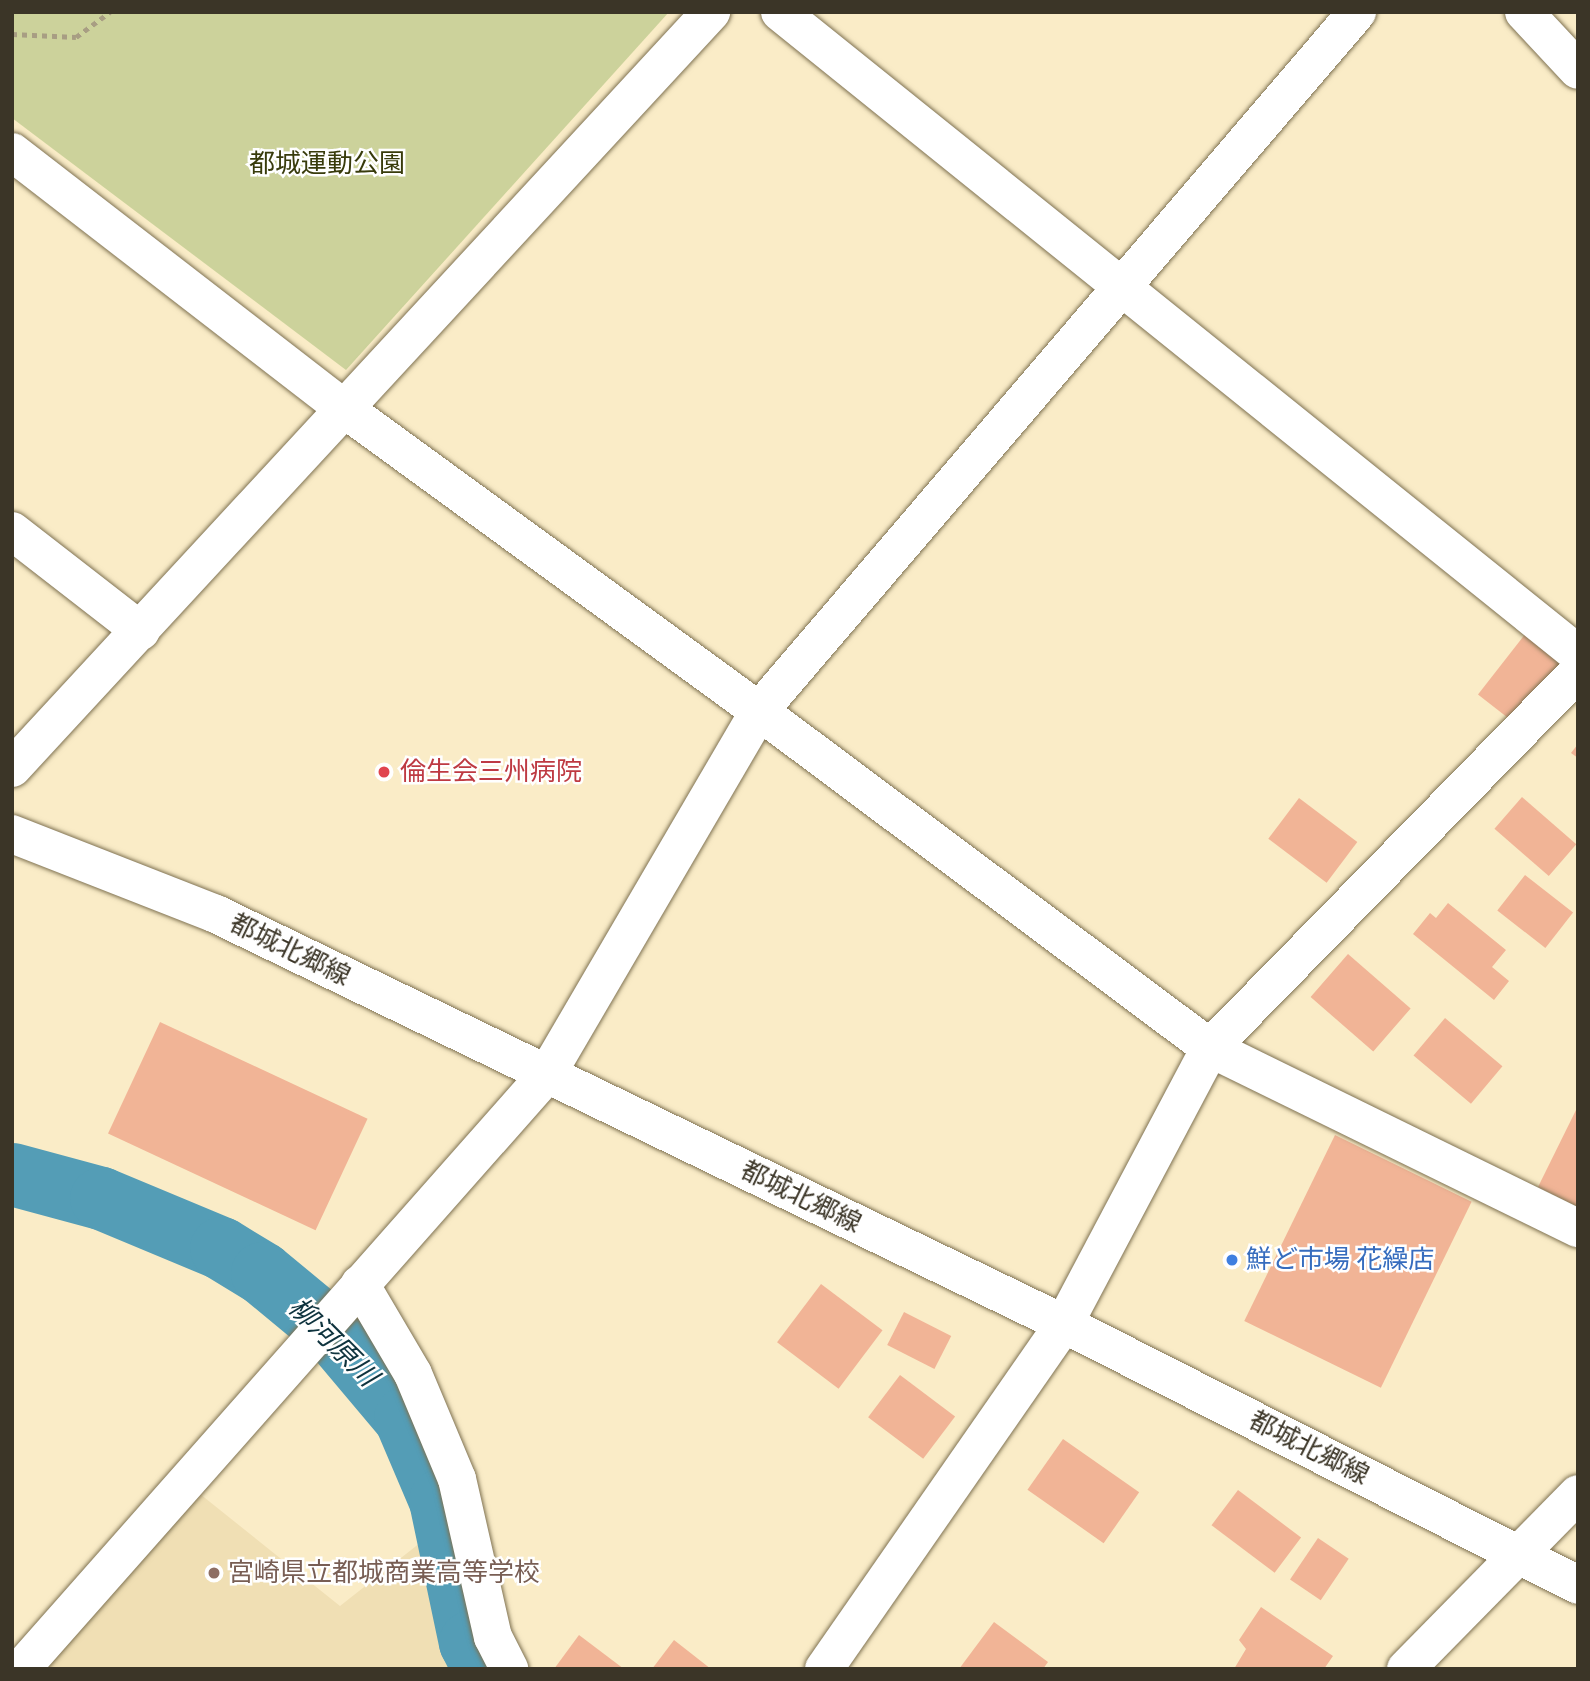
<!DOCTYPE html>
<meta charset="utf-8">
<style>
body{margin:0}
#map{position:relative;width:1590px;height:1681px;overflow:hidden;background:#faecc7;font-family:Karla,"Noto Sans JP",sans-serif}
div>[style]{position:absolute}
.built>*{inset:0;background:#f0dfb4}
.green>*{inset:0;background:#ccd29b}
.river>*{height:63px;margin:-31.5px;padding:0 31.5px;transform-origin:31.5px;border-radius:31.5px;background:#549db6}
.building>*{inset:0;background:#f1b496;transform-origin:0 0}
.path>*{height:4.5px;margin-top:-2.25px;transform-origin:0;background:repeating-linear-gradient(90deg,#a89e83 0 5px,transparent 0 10px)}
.roads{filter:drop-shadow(0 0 2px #7f7252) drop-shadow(0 0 2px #7f7252)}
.street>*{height:38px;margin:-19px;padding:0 19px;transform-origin:19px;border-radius:19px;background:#fff}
.secondary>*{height:38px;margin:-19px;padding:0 19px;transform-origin:19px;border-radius:19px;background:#fff}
.primary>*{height:38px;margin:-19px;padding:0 19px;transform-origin:19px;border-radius:19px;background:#fff}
.dots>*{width:19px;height:19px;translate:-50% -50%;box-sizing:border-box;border:4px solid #fff;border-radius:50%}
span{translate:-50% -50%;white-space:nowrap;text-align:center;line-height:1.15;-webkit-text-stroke:5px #fff;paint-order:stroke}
.park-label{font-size:26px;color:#383b0b}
.health-label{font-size:26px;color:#be3a42}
.left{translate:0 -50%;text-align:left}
.street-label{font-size:26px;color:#3b3527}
.shop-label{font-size:26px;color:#366cbe}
.education-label{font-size:26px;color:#785e54}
.water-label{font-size:28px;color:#0f333e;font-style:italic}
.frame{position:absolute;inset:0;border:14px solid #3b3527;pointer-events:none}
</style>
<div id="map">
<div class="built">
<i style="clip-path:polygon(200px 1494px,340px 1606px,425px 1539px,461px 1669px,43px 1669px)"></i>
</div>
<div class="green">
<i style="clip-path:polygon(12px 12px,669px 12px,346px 370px,12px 118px)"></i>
</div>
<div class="river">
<i style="left:12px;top:1174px;width:92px;rotate:15.1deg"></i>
<i style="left:101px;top:1198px;width:130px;rotate:22.6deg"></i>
<i style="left:221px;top:1248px;width:48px;rotate:31.4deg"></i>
<i style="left:262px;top:1273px;width:89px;rotate:39.6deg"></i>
<i style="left:331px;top:1330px;width:115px;rotate:49.9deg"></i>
<i style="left:405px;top:1418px;width:89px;rotate:66.9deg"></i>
<i style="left:440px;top:1500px;width:145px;rotate:78.1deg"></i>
<i style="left:470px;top:1642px;width:30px;rotate:63deg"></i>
</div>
<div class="building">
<i style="left:1526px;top:633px;width:48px;height:78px;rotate:38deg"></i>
<i style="clip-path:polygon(1578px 744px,1578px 758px,1571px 753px)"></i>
<i style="left:1522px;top:797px;width:72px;height:42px;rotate:41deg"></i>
<i style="left:1299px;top:798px;width:73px;height:51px;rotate:37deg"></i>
<i style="left:1525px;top:875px;width:61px;height:45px;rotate:38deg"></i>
<i style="clip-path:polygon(1448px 903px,1506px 950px,1492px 967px,1509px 981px,1494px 1000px,1413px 934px,1430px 913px,1436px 918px)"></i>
<i style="left:1348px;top:954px;width:83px;height:57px;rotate:41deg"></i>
<i style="left:1445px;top:1018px;width:75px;height:49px;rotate:40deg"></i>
<i style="left:160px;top:1022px;width:229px;height:123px;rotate:25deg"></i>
<i style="clip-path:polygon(1578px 1106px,1578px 1207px,1538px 1187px)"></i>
<i style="left:1335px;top:1135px;width:152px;height:207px;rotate:26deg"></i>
<i style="left:821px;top:1284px;width:77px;height:73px;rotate:37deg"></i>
<i style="left:904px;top:1312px;width:53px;height:37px;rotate:27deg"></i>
<i style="left:900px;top:1375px;width:69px;height:53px;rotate:37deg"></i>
<i style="left:1063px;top:1439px;width:93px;height:62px;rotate:35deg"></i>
<i style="left:1238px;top:1490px;width:79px;height:44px;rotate:37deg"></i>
<i style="left:1318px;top:1538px;width:37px;height:50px;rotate:34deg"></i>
<i style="clip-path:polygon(1261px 1607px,1333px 1656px,1324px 1669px,1234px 1669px,1246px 1649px,1239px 1640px)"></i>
<i style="clip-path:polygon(994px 1622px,1048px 1662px,1043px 1669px,959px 1669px)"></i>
<i style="clip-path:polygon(579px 1635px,624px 1669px,554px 1669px)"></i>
<i style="clip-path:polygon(674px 1640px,711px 1669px,652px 1669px)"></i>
</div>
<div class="path">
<i style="left:12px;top:34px;width:64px;rotate:2.7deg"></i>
<i style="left:76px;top:37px;width:42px;rotate:-36.3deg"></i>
</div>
<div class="roads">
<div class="street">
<i style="left:780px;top:12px;width:1024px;rotate:38.82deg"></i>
<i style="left:12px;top:152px;width:422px;rotate:37.7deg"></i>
<i style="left:346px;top:410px;width:511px;rotate:36.09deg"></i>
<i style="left:759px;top:711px;width:563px;rotate:36.77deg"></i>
<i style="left:1210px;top:1048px;width:410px;rotate:26.1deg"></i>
<i style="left:12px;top:531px;width:163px;rotate:37.8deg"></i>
<i style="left:12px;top:768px;width:1030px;rotate:-47.24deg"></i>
<i style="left:360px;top:1284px;width:104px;rotate:59.5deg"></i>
<i style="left:413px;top:1374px;width:114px;rotate:67.3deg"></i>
<i style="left:457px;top:1479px;width:162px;rotate:77.2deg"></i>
<i style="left:493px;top:1637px;width:36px;rotate:63deg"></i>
<i style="left:21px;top:1669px;width:794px;rotate:-48.52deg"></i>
<i style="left:547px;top:1074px;width:420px;rotate:-59.7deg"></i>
<i style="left:759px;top:711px;width:920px;rotate:-49.45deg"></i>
<i style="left:824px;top:1669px;width:420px;rotate:-55.2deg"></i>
<i style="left:1064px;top:1324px;width:312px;rotate:-62.1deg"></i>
<i style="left:1210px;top:1048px;width:526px;rotate:-45.62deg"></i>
</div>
<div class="secondary">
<i style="left:1524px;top:12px;width:79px;rotate:47deg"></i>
<i style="left:1406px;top:1669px;width:245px;rotate:-45.5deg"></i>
</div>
<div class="primary">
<i style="left:12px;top:834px;width:219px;rotate:21.4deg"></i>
<i style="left:216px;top:914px;width:942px;rotate:25.8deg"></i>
<i style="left:1064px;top:1324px;width:576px;rotate:26.92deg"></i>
</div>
</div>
<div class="dots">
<i style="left:384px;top:772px;background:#e0444e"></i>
<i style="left:1232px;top:1260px;background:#3f7fe0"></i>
<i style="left:214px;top:1573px;background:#8d6e63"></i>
</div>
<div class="park-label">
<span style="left:327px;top:164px">都城運動公園</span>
</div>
<div class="health-label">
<span class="left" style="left:400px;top:772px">倫生会三州病院</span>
</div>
<div class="street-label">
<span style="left:290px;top:950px;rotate:26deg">都城北郷線</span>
<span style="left:801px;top:1197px;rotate:26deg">都城北郷線</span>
<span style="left:1309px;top:1448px;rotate:27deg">都城北郷線</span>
</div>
<div class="shop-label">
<span class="left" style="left:1246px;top:1260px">鮮ど市場 花繰店</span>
</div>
<div class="education-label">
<span class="left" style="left:228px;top:1573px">宮崎県立都城商業高等学校</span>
</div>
<div class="water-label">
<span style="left:333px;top:1342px;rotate:45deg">柳河原川</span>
</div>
<div class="frame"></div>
</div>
